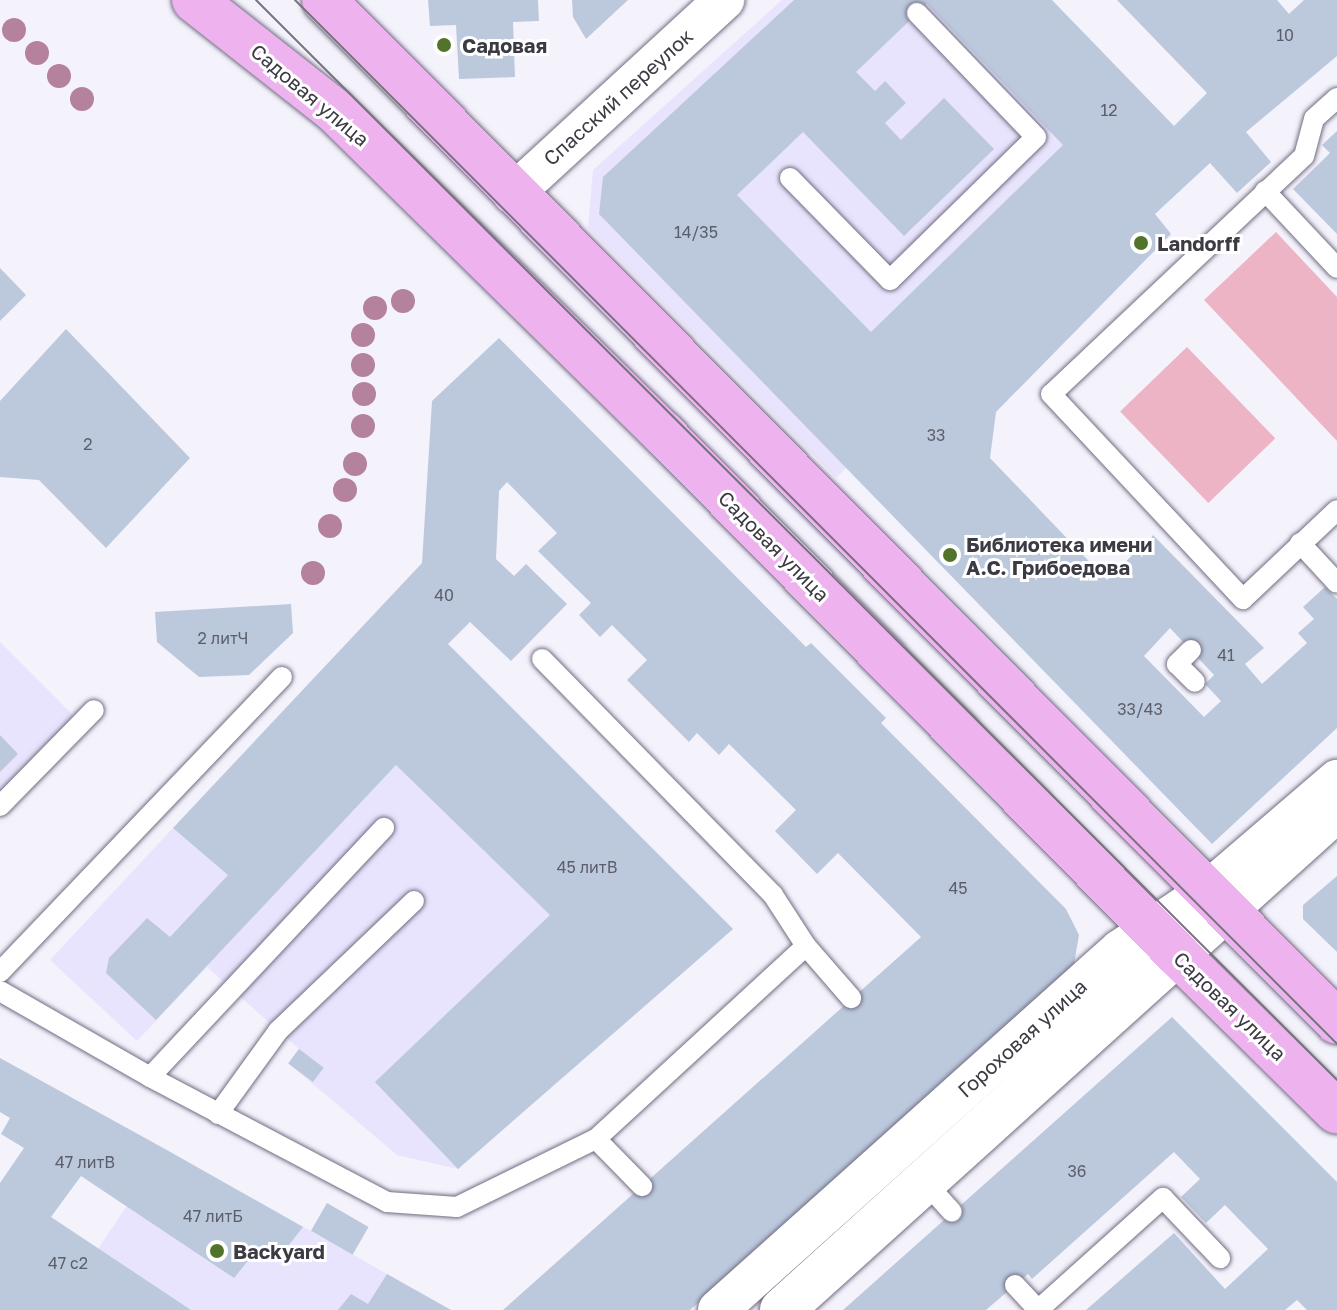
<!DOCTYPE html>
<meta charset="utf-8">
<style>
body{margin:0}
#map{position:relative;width:1337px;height:1310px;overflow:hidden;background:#f4f2fb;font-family:"Golos Text",sans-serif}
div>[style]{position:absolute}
.built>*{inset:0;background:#e8e4fd}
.green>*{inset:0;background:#edb4c5;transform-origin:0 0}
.building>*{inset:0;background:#bcc9dd;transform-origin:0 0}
.roads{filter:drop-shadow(0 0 2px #716d82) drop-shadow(0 0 2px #716d82)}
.lane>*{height:20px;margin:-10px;padding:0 10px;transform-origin:10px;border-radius:10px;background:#fff}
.street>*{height:40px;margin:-20px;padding:0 20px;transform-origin:20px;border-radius:20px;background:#fff}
.secondary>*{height:44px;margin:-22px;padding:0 22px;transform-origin:22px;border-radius:22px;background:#fff}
.primary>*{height:44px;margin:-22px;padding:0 22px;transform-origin:22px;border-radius:22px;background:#eeb3ef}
.tram>*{height:2px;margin:-1px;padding:0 1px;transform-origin:1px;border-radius:1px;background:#75737c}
.trees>*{width:24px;height:24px;margin:-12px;border-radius:50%;background:#b5829b}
.dots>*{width:22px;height:22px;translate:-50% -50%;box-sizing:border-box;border:4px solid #fff;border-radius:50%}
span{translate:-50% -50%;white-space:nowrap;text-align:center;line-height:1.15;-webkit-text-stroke:6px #fff;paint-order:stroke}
.number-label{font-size:16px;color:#5c5e6a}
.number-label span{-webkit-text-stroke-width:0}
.poi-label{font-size:20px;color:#3c3a43;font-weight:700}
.left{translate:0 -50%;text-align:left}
.street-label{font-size:20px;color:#3c3a43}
</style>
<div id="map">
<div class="built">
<i style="clip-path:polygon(782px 0,960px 0,1128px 186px,836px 478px,588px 228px,593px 170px)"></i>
<i style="clip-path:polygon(0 642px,75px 717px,0 792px)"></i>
<i style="clip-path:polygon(448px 644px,733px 929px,458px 1169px,397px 1155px,288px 1063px,299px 1049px,207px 967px,137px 1041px,50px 960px,173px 828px)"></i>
<i style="clip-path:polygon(165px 1149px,451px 1310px,0 1310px,0 1268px,98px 1249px)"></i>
</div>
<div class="green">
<i style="clip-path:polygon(1276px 232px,1337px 297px,1337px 441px,1204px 300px)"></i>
<i style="left:1187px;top:347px;width:127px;height:93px;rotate:46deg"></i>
</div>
<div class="building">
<i style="clip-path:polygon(428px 0,538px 0,539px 21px,513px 22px,515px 77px,459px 79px,456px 25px,430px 26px)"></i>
<i style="clip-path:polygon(572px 0,628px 0,586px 39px,573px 17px)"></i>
<i style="clip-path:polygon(evenodd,794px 0,1052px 0,1174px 126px,1207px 93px,1117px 0,1277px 0,1289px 14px,1304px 0,1337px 0,1337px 56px,1246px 132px,1271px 162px,1237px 193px,1210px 163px,1155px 214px,1171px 234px,996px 412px,990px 458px,1107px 580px,1153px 535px,1264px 648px,1245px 664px,1262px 684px,1307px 643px,1298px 633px,1314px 619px,1303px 607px,1325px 587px,1337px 599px,1337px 728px,1212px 844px,599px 214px,603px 177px,794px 0,927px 4px,1063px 145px,871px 332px,737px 195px,803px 132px,904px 236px,994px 149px,944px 98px,901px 140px,885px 123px,906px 103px,885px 81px,875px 91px,856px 72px,927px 4px,794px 0,1170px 628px,1214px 675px,1205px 684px,1221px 701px,1204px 717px,1144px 656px,1170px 628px)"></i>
<i style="clip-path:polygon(1337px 131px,1337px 234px,1293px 189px,1330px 153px,1322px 145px)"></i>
<i style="clip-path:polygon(0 268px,26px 295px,0 321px)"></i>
<i style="clip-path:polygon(66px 329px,190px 458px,106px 548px,39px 480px,0 477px,0 401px)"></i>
<i style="clip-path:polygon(499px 338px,806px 647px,811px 643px,886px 718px,881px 723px,1066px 909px,1079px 935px,1074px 964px,1065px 975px,690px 1310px,503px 1310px,921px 937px,838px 853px,817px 874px,775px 831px,796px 810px,729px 744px,719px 755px,697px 733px,689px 742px,627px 680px,647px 660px,612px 625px,600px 637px,579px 615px,591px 603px,538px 551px,557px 533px,507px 482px,499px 491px,496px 559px,514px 576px,526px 564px,567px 604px,511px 661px,470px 622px,448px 644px,733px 929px,458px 1169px,375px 1082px,550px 915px,396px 765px,156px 1020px,106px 973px,109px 958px,147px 918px,170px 937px,228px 875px,173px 828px,422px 563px,432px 401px)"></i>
<i style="clip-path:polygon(291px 604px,293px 633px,249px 675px,199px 677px,157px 642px,155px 612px)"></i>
<i style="clip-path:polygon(0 735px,18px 754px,0 772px)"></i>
<i style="clip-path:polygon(1337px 876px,1337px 952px,1303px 919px,1303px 905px)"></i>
<i style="clip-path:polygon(1172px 1017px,1337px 1182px,1337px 1310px,1307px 1310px,1297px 1300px,1285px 1310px,1086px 1310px,1174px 1233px,1225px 1289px,1268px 1249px,1225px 1205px,1206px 1223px,1181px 1197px,1200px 1179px,1174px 1152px,1032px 1279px,1028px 1274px,986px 1310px,843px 1310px)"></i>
<i style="left:299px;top:1049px;width:31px;height:18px;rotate:37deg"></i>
<i style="clip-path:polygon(0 1058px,165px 1149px,303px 1227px,277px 1260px,259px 1247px,234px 1278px,81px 1176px,51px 1217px,191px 1310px,0 1310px,0 1183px,24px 1148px,1px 1134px,10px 1118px,0 1112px)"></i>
<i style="left:327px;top:1203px;width:48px;height:32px;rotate:30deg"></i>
<i style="clip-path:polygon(387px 1274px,451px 1310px,338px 1310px,351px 1294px,368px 1304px)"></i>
</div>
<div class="roads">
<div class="lane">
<i style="left:1337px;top:98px;width:31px;rotate:138deg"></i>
<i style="left:1314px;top:119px;width:38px;rotate:105deg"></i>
<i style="left:1304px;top:156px;width:347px;rotate:136.7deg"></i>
<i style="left:1051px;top:394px;width:281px;rotate:46.9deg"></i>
<i style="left:1243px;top:599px;width:129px;rotate:-43.4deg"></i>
<i style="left:790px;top:178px;width:143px;rotate:45.6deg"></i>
<i style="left:890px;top:280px;width:204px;rotate:-44.4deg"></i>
<i style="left:1036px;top:137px;width:172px;rotate:-133.8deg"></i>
<i style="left:1265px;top:191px;width:105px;rotate:46.9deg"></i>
<i style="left:1300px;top:543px;width:54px;rotate:47.2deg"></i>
<i style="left:1191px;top:650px;width:20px;rotate:135deg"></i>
<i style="left:1177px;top:664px;width:25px;rotate:45deg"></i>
<i style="left:542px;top:659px;width:330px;rotate:45.6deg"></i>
<i style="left:773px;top:895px;width:61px;rotate:57.1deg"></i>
<i style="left:0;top:806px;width:134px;rotate:-45.6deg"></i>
<i style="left:0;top:972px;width:408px;rotate:-46.3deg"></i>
<i style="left:0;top:991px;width:173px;rotate:29.8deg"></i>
<i style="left:150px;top:1077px;width:268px;rotate:27.8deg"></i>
<i style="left:387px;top:1202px;width:70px;rotate:4.1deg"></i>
<i style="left:457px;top:1207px;width:155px;rotate:-26.1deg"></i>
<i style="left:596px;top:1139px;width:285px;rotate:-42.6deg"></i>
<i style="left:806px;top:946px;width:69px;rotate:49.1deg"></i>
<i style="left:150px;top:1077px;width:342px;rotate:-46.8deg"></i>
<i style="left:218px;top:1114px;width:102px;rotate:-54.1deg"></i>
<i style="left:278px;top:1031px;width:188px;rotate:-43.7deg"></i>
<i style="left:596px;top:1139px;width:66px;rotate:45.6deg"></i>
<i style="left:925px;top:1182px;width:40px;rotate:48deg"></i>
<i style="left:1015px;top:1285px;width:34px;rotate:47deg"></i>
<i style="left:1038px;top:1310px;width:168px;rotate:-41.9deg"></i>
<i style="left:1163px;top:1198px;width:83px;rotate:46.5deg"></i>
</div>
<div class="street">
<i style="left:513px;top:194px;width:287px;rotate:-42.6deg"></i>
<i style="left:718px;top:1310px;width:540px;rotate:-41.85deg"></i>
<i style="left:1120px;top:950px;width:107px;rotate:-34deg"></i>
<i style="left:1209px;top:890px;width:169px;rotate:-40.7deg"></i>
</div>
<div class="secondary">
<i style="left:782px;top:1310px;width:748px;rotate:-42.07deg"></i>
</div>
<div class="primary">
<i style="left:194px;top:0;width:178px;rotate:38.2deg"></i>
<i style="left:334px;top:110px;width:461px;rotate:44.5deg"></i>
<i style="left:663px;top:433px;width:733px;rotate:45.39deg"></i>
<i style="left:1178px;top:955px;width:223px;rotate:44.6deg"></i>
<i style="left:324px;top:0;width:1439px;rotate:45.25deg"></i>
</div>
</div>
<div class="tram">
<i style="left:256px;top:0;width:1528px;rotate:44.97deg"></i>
<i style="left:295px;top:0;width:1475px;rotate:45.05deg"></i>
</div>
<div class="trees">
<i style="left:14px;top:30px"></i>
<i style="left:37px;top:53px"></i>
<i style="left:59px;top:76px"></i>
<i style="left:82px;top:99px"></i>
<i style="left:403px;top:301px"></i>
<i style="left:375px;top:308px"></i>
<i style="left:363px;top:335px"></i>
<i style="left:363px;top:365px"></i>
<i style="left:364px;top:394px"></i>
<i style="left:363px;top:426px"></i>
<i style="left:355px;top:464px"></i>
<i style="left:345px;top:490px"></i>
<i style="left:330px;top:526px"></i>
<i style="left:313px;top:573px"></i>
</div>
<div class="dots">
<i style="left:444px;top:45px;background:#52732a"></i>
<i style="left:1141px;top:243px;background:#52732a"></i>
<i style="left:950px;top:555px;background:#52732a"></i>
<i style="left:217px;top:1251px;background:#52732a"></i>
</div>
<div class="number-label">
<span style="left:1285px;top:35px">10</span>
<span style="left:1109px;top:110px">12</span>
<span style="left:696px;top:232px">14/35</span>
<span style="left:936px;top:435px">33</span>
<span style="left:88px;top:444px">2</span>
<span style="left:444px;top:595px">40</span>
<span style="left:223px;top:638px">2 литЧ</span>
<span style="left:1226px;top:655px">41</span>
<span style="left:1140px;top:709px">33/43</span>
<span style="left:587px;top:867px">45 литВ</span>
<span style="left:958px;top:888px">45</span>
<span style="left:85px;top:1162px">47 литВ</span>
<span style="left:1077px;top:1171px">36</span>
<span style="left:213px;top:1216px">47 литБ</span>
<span style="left:68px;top:1263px">47 с2</span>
</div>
<div class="poi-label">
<span class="left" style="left:462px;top:45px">Садовая</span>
<span class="left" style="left:1157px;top:243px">Landorff</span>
<span class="left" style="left:966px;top:556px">Библиотека имени<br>А.С. Грибоедова</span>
<span class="left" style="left:233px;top:1251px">Backyard</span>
</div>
<div class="street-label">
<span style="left:310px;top:95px;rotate:40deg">Садовая улица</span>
<span style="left:618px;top:97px;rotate:-42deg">Спасский переулок</span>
<span style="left:774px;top:546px;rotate:45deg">Садовая улица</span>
<span style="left:1230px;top:1006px;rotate:44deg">Садовая улица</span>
<span style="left:1022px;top:1038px;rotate:-42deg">Гороховая улица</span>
</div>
</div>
